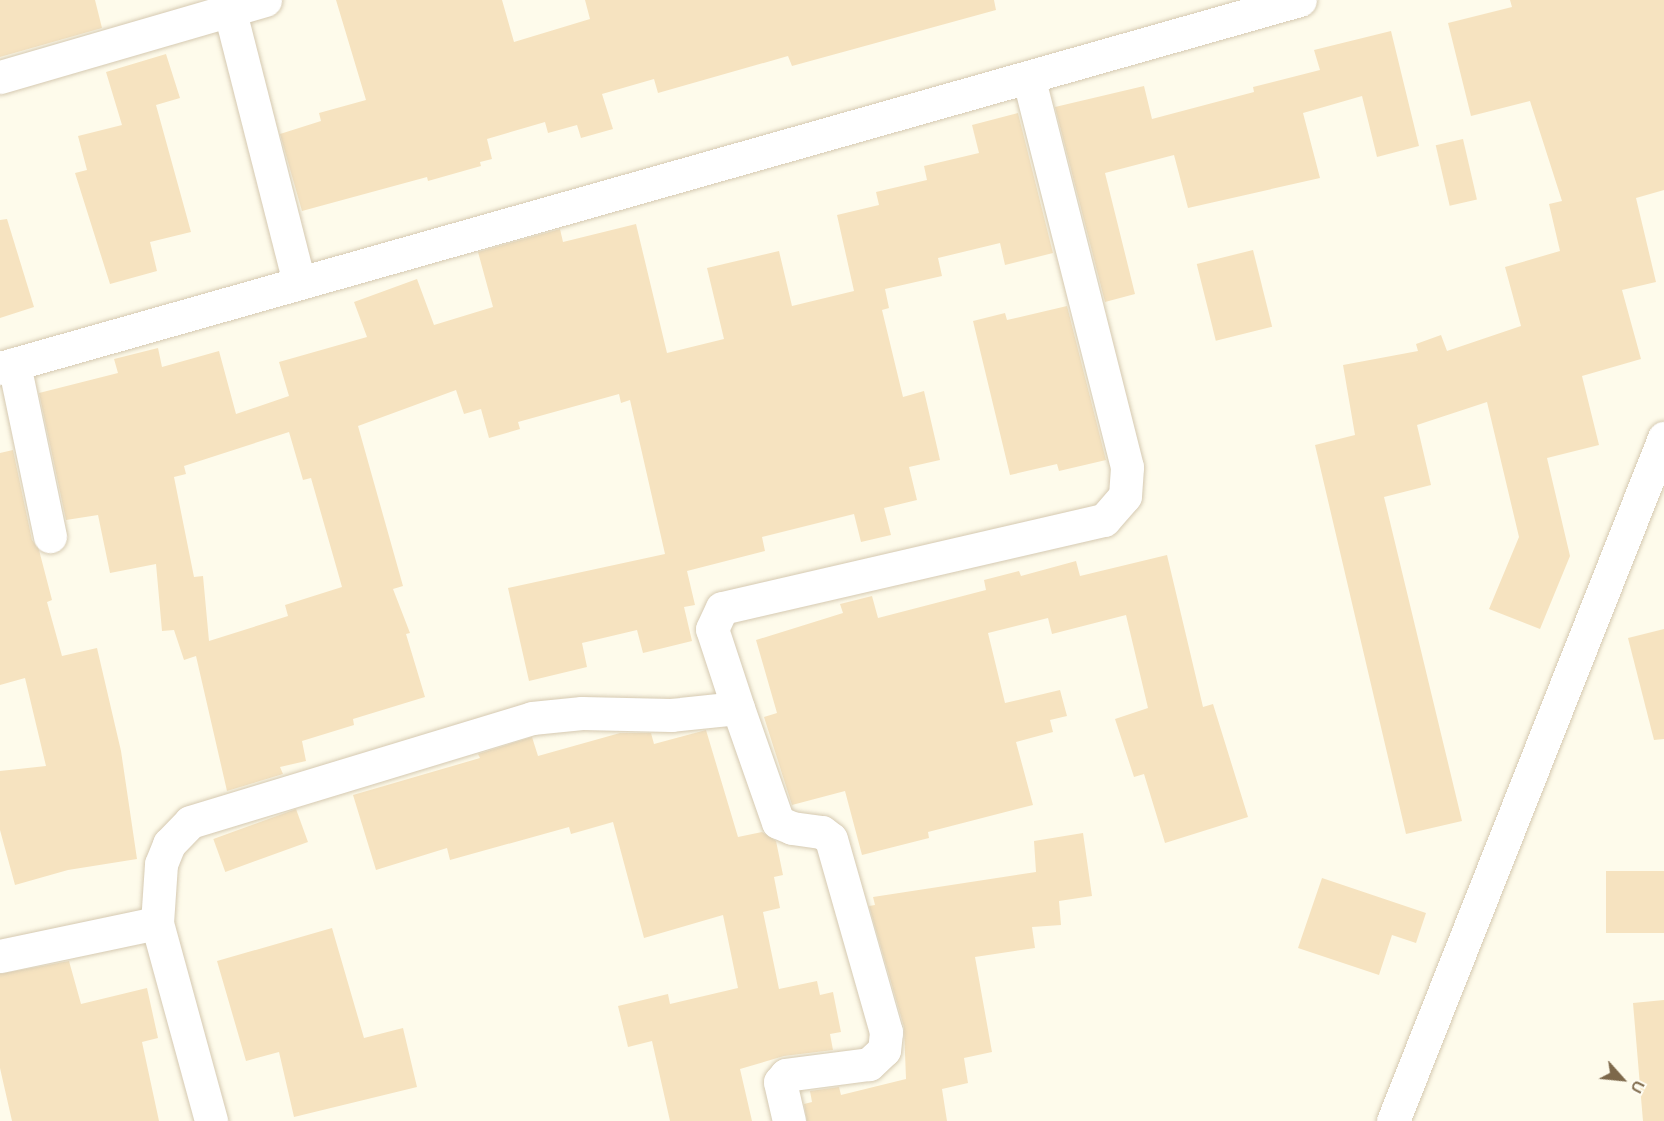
<!DOCTYPE html>
<style>
body{margin:0}
#map{position:relative;width:1664px;height:1121px;overflow:hidden;background:#fefbeb;font-family:Mulish,sans-serif}
div>[style]{position:absolute}
.building>*{inset:0;background:#f6e3c0;transform-origin:0 0}
.roads{filter:drop-shadow(0 0 2px #d5c9b1) drop-shadow(0 0 2px #d5c9b1)}
.street>*{height:33px;margin:-16.5px;padding:0 16.5px;transform-origin:16.5px;border-radius:16.5px;background:#fff}
.secondary>*{height:33px;margin:-16.5px;padding:0 16.5px;transform-origin:16.5px;border-radius:16.5px;background:#fff}
span{translate:-50% -50%;white-space:nowrap;text-align:center;line-height:1.15;-webkit-text-stroke:6px #fffdf3;paint-order:stroke}
.north{position:absolute;left:1592px;top:1049px;width:60px;height:60px;-webkit-text-stroke:4px #fffdf3;paint-order:stroke;rotate:117deg;font-size:16px;font-weight:700;line-height:24px;text-align:center;color:#7d684a}
.north::after{content:'';display:block;margin:auto;width:21px;height:27px;background:#7d684a;clip-path:polygon(50% 0,100% 100%,50% 72%,0 100%)}
</style>
<div id="map">
<div class="building">
<i style="clip-path:polygon(0 0,95px 0,102px 28px,0 57px)"></i>
<i style="clip-path:polygon(336px 0,502px 0,514px 42px,590px 19px,585px 0,994px 0,996px 10px,792px 66px,788px 56px,658px 93px,654px 79px,602px 94px,613px 129px,581px 138px,577px 125px,548px 133px,545px 122px,487px 139px,492px 159px,480px 162px,481px 166px,428px 181px,427px 177px,302px 211px,280px 134px,321px 121px,319px 113px,366px 100px)"></i>
<i style="clip-path:polygon(1510px 0,1664px 0,1664px 190px,1636px 198px,1656px 282px,1622px 290px,1641px 359px,1582px 376px,1599px 445px,1547px 458px,1570px 556px,1540px 629px,1489px 609px,1519px 537px,1487px 402px,1417px 425px,1431px 485px,1384px 497px,1462px 821px,1406px 834px,1315px 445px,1355px 435px,1343px 365px,1418px 351px,1416px 344px,1441px 335px,1447px 351px,1521px 326px,1505px 267px,1560px 251px,1549px 204px,1562px 201px,1530px 101px,1471px 116px,1448px 23px,1512px 7px)"></i>
<i style="clip-path:polygon(1391px 31px,1419px 146px,1377px 157px,1362px 96px,1303px 113px,1320px 178px,1188px 208px,1174px 155px,1105px 173px,1135px 294px,1105px 302px,1055px 107px,1144px 86px,1152px 119px,1254px 92px,1253px 87px,1320px 70px,1314px 50px)"></i>
<i style="clip-path:polygon(166px 54px,180px 98px,156px 105px,191px 232px,150px 242px,157px 271px,110px 284px,75px 173px,87px 170px,78px 136px,122px 125px,106px 72px)"></i>
<i style="clip-path:polygon(evenodd,1018px 113px,1053px 253px,1005px 265px,1000px 243px,938px 258px,942px 276px,885px 289px,889px 308px,882px 310px,903px 397px,924px 391px,940px 460px,909px 467px,917px 500px,884px 508px,891px 535px,861px 542px,854px 514px,762px 537px,765px 551px,687px 571px,695px 605px,684px 607px,692px 641px,643px 653px,637px 630px,582px 643px,587px 667px,529px 681px,508px 588px,665px 554px,630px 400px,621px 403px,619px 394px,518px 422px,520px 429px,489px 438px,481px 409px,464px 414px,456px 390px,358px 426px,403px 586px,393px 589px,410px 633px,406px 634px,425px 697px,353px 719px,354px 725px,302px 741px,306px 761px,280px 767px,283px 774px,227px 791px,196px 656px,184px 660px,174px 630px,162px 631px,156px 564px,110px 573px,98px 515px,66px 520px,39px 393px,118px 373px,114px 359px,158px 348px,162px 367px,219px 351px,236px 414px,289px 396px,279px 362px,367px 337px,354px 302px,417px 279px,434px 325px,493px 307px,478px 252px,560px 229px,563px 242px,636px 224px,667px 353px,724px 339px,707px 268px,779px 251px,792px 306px,854px 291px,837px 215px,879px 205px,876px 192px,927px 180px,924px 166px,979px 153px,972px 125px,1018px 113px,289px 432px,303px 480px,311px 478px,342px 587px,285px 605px,288px 616px,209px 641px,203px 576px,194px 577px,174px 477px,186px 474px,184px 466px,289px 432px)"></i>
<i style="left:1463px;top:139px;width:62px;height:28px;rotate:77deg"></i>
<i style="clip-path:polygon(7px 219px,34px 307px,0 318px,0 220px)"></i>
<i style="left:1253px;top:250px;width:79px;height:58px;rotate:76deg"></i>
<i style="clip-path:polygon(1067px 306px,1106px 460px,1059px 471px,1057px 464px,1010px 475px,973px 321px,1005px 313px,1007px 320px)"></i>
<i style="clip-path:polygon(13px 450px,32px 540px,39px 550px,52px 600px,47px 602px,62px 656px,97px 648px,121px 751px,137px 859px,68px 870px,15px 885px,0 830px,0 771px,46px 766px,25px 678px,0 685px,0 453px)"></i>
<i style="clip-path:polygon(1167px 555px,1203px 707px,1213px 704px,1248px 817px,1165px 843px,1144px 774px,1134px 777px,1115px 719px,1148px 708px,1126px 615px,1052px 634px,1048px 618px,988px 633px,1005px 703px,1060px 690px,1067px 716px,1050px 720px,1053px 732px,1016px 742px,1033px 805px,928px 832px,929px 838px,862px 855px,845px 791px,792px 805px,764px 717px,777px 713px,756px 640px,843px 613px,840px 604px,872px 596px,878px 618px,986px 590px,984px 580px,1019px 571px,1021px 576px,1076px 561px,1080px 576px)"></i>
<i style="clip-path:polygon(1664px 629px,1664px 739px,1654px 740px,1628px 638px)"></i>
<i style="clip-path:polygon(706px 730px,738px 837px,762px 832px,776px 841px,783px 875px,774px 877px,780px 908px,763px 912px,779px 989px,817px 981px,820px 995px,833px 992px,841px 1032px,830px 1034px,833px 1050px,784px 1056px,740px 1069px,752px 1121px,670px 1121px,652px 1041px,628px 1047px,618px 1006px,668px 994px,670px 1004px,738px 988px,723px 915px,644px 938px,613px 822px,571px 834px,569px 827px,450px 860px,447px 848px,376px 870px,353px 795px,480px 758px,478px 754px,532px 737px,538px 756px,620px 733px,651px 733px,654px 744px)"></i>
<i style="left:296px;top:809px;width:35px;height:88px;rotate:70deg"></i>
<i style="clip-path:polygon(1083px 833px,1092px 896px,1059px 901px,1061px 925px,1032px 927px,1035px 948px,975px 957px,992px 1052px,964px 1058px,968px 1083px,942px 1089px,947px 1121px,807px 1121px,804px 1104px,812px 1102px,810px 1091px,839px 1087px,841px 1095px,906px 1079px,904px 1027px,869px 906px,875px 905px,873px 897px,1036px 872px,1034px 841px)"></i>
<i style="left:1664px;top:871px;width:62px;height:58px;rotate:90deg"></i>
<i style="clip-path:polygon(1322px 878px,1426px 913px,1416px 943px,1392px 935px,1379px 975px,1298px 948px)"></i>
<i style="clip-path:polygon(332px 928px,364px 1038px,403px 1028px,417px 1087px,294px 1117px,279px 1052px,246px 1061px,217px 961px)"></i>
<i style="clip-path:polygon(69px 961px,81px 1004px,147px 988px,158px 1038px,142px 1042px,159px 1121px,12px 1121px,0 1068px,0 974px)"></i>
<i style="clip-path:polygon(1664px 1000px,1664px 1121px,1643px 1121px,1633px 1003px)"></i>
</div>
<div class="roads">
<div class="street">
<i style="left:227px;top:0;width:292px;rotate:75.7deg"></i>
<i style="left:0;top:77px;width:276px;rotate:-16.2deg"></i>
<i style="left:14px;top:364px;width:176px;rotate:78.2deg"></i>
<i style="left:738px;top:708px;width:121px;rotate:70.7deg"></i>
<i style="left:778px;top:822px;width:15px;rotate:23deg"></i>
<i style="left:792px;top:828px;width:30px;rotate:8deg"></i>
<i style="left:822px;top:832px;width:11px;rotate:38deg"></i>
<i style="left:831px;top:839px;width:201px;rotate:74.1deg"></i>
<i style="left:886px;top:1032px;width:18px;rotate:96deg"></i>
<i style="left:884px;top:1050px;width:21px;rotate:137deg"></i>
<i style="left:869px;top:1064px;width:84px;rotate:172.5deg"></i>
<i style="left:786px;top:1075px;width:9px;rotate:131deg"></i>
<i style="left:780px;top:1082px;width:40px;rotate:77deg"></i>
<i style="left:157px;top:923px;width:205px;rotate:74.7deg"></i>
<i style="left:0;top:956px;width:160px;rotate:-11.9deg"></i>
<i style="left:157px;top:923px;width:59px;rotate:-86.1deg"></i>
<i style="left:161px;top:864px;width:22px;rotate:-68deg"></i>
<i style="left:169px;top:844px;width:30px;rotate:-46deg"></i>
<i style="left:190px;top:822px;width:357px;rotate:-16.9deg"></i>
<i style="left:532px;top:718px;width:50px;rotate:-5.7deg"></i>
<i style="left:582px;top:713px;width:89px;rotate:1.3deg"></i>
<i style="left:671px;top:715px;width:67px;rotate:-6deg"></i>
<i style="left:738px;top:708px;width:83px;rotate:-108.2deg"></i>
<i style="left:712px;top:629px;width:23px;rotate:-65deg"></i>
<i style="left:722px;top:608px;width:392px;rotate:-13deg"></i>
<i style="left:1104px;top:520px;width:32px;rotate:-49deg"></i>
<i style="left:1125px;top:496px;width:29px;rotate:-86deg"></i>
<i style="left:1127px;top:467px;width:402px;rotate:-104.2deg"></i>
<i style="left:1393px;top:1121px;width:735px;rotate:-68.36deg"></i>
</div>
<div class="secondary">
<i style="left:0;top:368px;width:1351px;rotate:-15.81deg"></i>
</div>
</div>
<div class="north">U</div>
</div>
